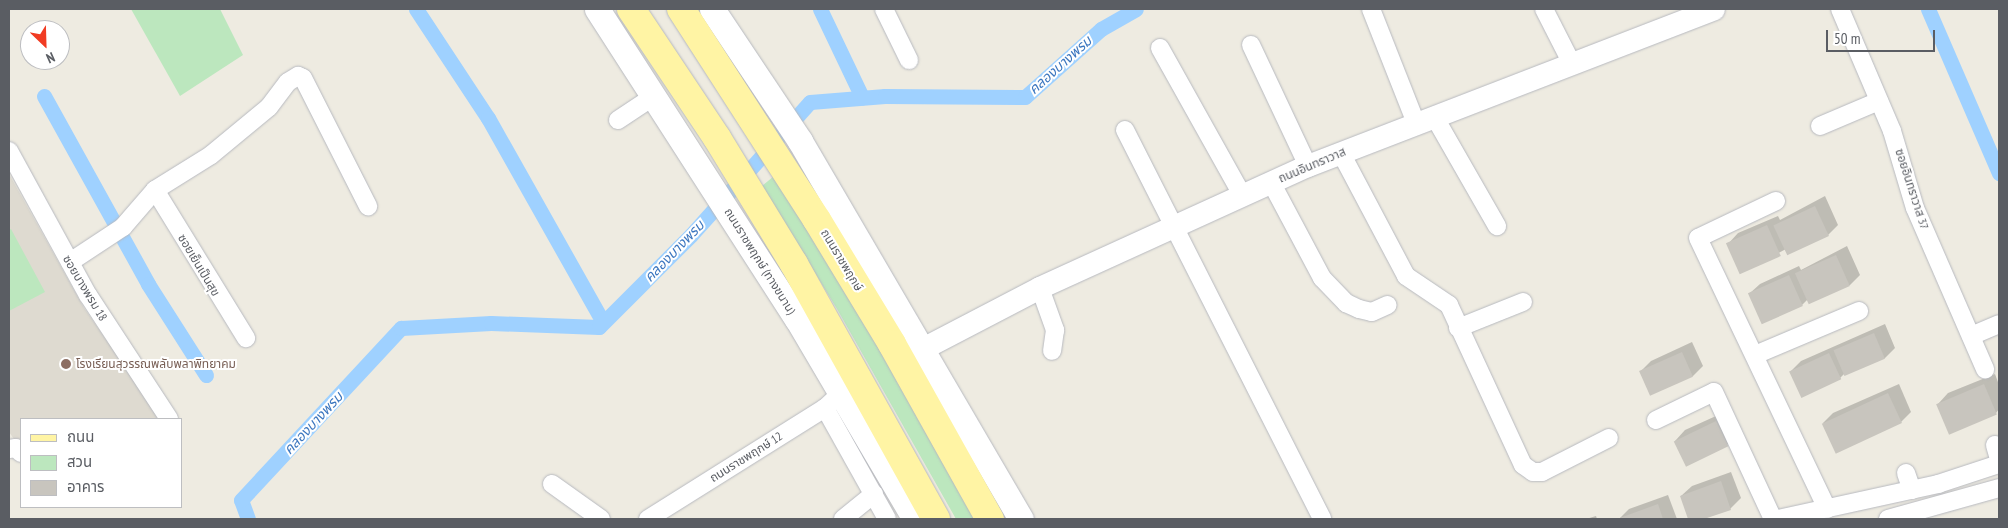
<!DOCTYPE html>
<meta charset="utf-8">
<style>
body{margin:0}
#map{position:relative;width:2008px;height:528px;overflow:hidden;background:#eeebe1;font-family:"PT Sans Narrow","Noto Sans Thai",sans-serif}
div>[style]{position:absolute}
.education>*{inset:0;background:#dedad0}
.green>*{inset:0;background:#bce7be}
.shadow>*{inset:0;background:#0003}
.canal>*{height:15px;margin:-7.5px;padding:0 7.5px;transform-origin:7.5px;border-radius:7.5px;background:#9fd1ff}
.building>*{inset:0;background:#c8c5be;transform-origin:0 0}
.roads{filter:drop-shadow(0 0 1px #b7b9bf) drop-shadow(0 0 1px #b7b9bf)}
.minor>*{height:18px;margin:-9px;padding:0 9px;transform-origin:9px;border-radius:9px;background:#fff}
.tertiary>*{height:22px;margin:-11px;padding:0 11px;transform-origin:11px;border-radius:11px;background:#fff}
.secondary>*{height:25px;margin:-12.5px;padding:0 12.5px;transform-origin:12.5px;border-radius:12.5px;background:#fff}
.primary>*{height:28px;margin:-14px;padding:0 14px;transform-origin:14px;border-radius:14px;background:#fff4a4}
.dots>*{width:14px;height:14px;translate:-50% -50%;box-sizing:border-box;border:2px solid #fff;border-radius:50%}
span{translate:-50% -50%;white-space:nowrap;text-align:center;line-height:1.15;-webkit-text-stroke:4px #fff;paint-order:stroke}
.street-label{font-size:12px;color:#5a5d63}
.education-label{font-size:12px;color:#785e54}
.left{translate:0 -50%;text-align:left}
.water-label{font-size:14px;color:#3b76bf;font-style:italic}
.frame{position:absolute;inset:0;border:10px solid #5a5d63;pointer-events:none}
.legend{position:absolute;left:20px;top:418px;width:162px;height:90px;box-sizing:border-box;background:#fff;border:1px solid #bdbec1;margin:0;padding:6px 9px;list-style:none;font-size:15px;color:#5a5d63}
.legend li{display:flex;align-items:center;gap:10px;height:25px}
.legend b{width:25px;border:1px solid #bdbec1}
.north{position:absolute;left:20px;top:20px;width:50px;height:50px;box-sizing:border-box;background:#fff;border:1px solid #bdbec1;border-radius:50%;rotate:156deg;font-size:14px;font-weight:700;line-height:20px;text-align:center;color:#5a5d63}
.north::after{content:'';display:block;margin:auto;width:18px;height:22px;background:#f13c23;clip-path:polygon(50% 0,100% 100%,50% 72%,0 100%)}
.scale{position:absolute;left:1826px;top:30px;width:109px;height:22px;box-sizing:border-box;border:2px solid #5a5d63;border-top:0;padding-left:6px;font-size:15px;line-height:18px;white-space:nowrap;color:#5a5d63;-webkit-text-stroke:4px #fff;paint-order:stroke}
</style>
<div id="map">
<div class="education">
<i style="clip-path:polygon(9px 174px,84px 308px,162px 419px,21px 419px,21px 449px,9px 432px)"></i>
</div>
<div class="green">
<i style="clip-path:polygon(131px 9px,220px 9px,243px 55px,180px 96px)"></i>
<i style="clip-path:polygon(774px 176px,901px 383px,976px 519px,956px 519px,837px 309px,762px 186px)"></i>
<i style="clip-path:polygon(11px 229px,45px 292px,9px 311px,9px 230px)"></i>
</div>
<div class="shadow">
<i style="clip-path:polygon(1825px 196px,1838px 225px,1828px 235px,1786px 249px,1741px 273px,1728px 244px,1738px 233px,1778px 216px,1780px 220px)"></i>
<i style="clip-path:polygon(1847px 246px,1860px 275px,1850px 285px,1808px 299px,1802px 305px,1749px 294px,1760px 284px,1799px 266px,1801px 270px)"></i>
<i style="clip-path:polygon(1885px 324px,1895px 348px,1885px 358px,1845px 373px,1840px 378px,1791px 371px,1801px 361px)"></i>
<i style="clip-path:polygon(1692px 342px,1703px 366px,1693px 376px,1640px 372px,1651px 361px)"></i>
<i style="clip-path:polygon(1995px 374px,1999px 385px,1999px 409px,1996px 413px,1938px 404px,1948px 393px)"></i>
<i style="clip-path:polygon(1899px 384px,1911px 412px,1901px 422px,1823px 423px,1833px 413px)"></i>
<i style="clip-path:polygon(1727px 411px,1737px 435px,1727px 445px,1675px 441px,1685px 430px)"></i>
<i style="clip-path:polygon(1731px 472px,1741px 498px,1730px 509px,1701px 519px,1690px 519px,1681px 496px,1692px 486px)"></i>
<i style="clip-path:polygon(1668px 495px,1677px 519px,1619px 519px,1629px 509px)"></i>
<i style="clip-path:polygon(1596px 516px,1597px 519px,1586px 519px)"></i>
</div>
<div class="canal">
<i style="left:416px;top:9px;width:131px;rotate:56.6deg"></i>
<i style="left:488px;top:118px;width:234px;rotate:60.6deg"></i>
<i style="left:820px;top:9px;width:98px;rotate:64.5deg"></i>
<i style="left:1928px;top:9px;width:179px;rotate:66.6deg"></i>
<i style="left:44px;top:96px;width:215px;rotate:61deg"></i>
<i style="left:148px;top:284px;width:108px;rotate:57.5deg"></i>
<i style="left:248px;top:519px;width:20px;rotate:-110deg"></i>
<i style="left:241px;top:500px;width:235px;rotate:-47.1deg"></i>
<i style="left:401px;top:328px;width:90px;rotate:-3.2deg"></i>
<i style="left:491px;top:323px;width:108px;rotate:2.1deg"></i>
<i style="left:599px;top:327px;width:130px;rotate:-45deg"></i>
<i style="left:691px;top:235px;width:178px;rotate:-48.2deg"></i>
<i style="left:810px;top:102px;width:75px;rotate:-4.6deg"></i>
<i style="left:885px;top:96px;width:140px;rotate:0.4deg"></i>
<i style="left:1025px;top:97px;width:102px;rotate:-41.8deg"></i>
<i style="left:1101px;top:29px;width:40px;rotate:-29.7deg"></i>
</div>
<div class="building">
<i style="left:1815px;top:206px;width:33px;height:46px;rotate:65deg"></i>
<i style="left:1767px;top:225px;width:34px;height:45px;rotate:66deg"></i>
<i style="left:1836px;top:255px;width:34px;height:45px;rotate:66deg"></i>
<i style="left:1789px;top:275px;width:34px;height:45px;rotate:66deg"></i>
<i style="left:1874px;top:333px;width:28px;height:44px;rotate:67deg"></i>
<i style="left:1682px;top:352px;width:27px;height:47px;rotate:66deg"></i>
<i style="left:1829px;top:353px;width:29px;height:44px;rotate:65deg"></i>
<i style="left:1984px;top:384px;width:33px;height:52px;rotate:67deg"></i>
<i style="left:1888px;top:393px;width:33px;height:73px;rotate:65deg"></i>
<i style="left:1716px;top:421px;width:28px;height:47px;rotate:64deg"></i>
<i style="clip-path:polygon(1721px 481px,1731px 510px,1704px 519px,1688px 519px,1680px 496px)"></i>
<i style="clip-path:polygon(1658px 504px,1663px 519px,1617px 519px)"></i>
</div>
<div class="roads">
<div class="minor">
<i style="left:884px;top:9px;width:57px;rotate:63.9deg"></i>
<i style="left:1371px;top:9px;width:123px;rotate:68.5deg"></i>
<i style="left:1544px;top:9px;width:62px;rotate:63deg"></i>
<i style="left:1840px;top:9px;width:133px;rotate:66.9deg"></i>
<i style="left:1892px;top:131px;width:80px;rotate:73.4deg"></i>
<i style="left:1915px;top:208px;width:176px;rotate:66.5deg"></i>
<i style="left:1251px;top:45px;width:134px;rotate:64.8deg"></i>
<i style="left:1160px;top:48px;width:168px;rotate:60.8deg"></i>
<i style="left:1434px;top:116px;width:127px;rotate:60.2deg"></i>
<i style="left:618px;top:120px;width:43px;rotate:-33.7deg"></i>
<i style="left:1820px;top:126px;width:64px;rotate:-23deg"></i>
<i style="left:1125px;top:130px;width:436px;rotate:63.1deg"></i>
<i style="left:9px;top:151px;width:164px;rotate:61.3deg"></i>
<i style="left:88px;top:295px;width:148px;rotate:56.8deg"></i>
<i style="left:1341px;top:153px;width:139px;rotate:62.1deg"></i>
<i style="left:1406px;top:276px;width:52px;rotate:34deg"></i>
<i style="left:1449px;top:305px;width:176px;rotate:65.2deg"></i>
<i style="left:1523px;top:465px;width:12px;rotate:35deg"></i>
<i style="left:1533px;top:472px;width:9px"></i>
<i style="left:1542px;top:472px;width:75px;rotate:-26.9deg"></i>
<i style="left:1271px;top:182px;width:109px;rotate:62deg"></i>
<i style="left:1322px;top:278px;width:35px;rotate:46deg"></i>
<i style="left:1346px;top:303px;width:14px;rotate:25deg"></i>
<i style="left:1359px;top:309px;width:13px;rotate:13deg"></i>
<i style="left:1372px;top:312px;width:17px;rotate:-24deg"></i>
<i style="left:155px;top:190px;width:174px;rotate:58.4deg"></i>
<i style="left:1776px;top:201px;width:86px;rotate:154.6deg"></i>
<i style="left:1698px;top:238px;width:300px;rotate:64.5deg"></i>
<i style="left:70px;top:262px;width:64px;rotate:-33.4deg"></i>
<i style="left:123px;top:227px;width:49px;rotate:-49.1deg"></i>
<i style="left:155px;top:190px;width:66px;rotate:-32deg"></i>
<i style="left:211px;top:155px;width:75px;rotate:-39.6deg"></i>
<i style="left:269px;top:107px;width:31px;rotate:-53deg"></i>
<i style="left:288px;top:82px;width:12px;rotate:-31deg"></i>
<i style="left:298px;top:76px;width:5px;rotate:22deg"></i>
<i style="left:303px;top:78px;width:144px;rotate:63.1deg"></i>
<i style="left:1040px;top:288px;width:45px;rotate:70.3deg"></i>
<i style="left:1055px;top:330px;width:21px;rotate:98deg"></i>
<i style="left:1458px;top:328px;width:70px;rotate:-21.8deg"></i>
<i style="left:1971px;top:336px;width:30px;rotate:-23deg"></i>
<i style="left:1755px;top:355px;width:113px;rotate:-22.9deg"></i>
<i style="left:825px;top:408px;width:127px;rotate:60.8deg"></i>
<i style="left:1656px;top:420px;width:64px;rotate:-25.8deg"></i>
<i style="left:1714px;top:392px;width:140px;rotate:65.1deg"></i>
<i style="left:1995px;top:445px;width:15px;rotate:74deg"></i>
<i style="left:9px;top:449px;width:7px;rotate:-8deg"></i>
<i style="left:16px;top:448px;width:7px;rotate:45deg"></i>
<i style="left:1906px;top:473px;width:18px;rotate:71deg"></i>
<i style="left:552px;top:484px;width:60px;rotate:35.5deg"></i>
<i style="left:648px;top:519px;width:209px;rotate:-32.1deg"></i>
<i style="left:825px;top:408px;width:22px;rotate:-43deg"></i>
<i style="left:843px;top:519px;width:40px;rotate:-39deg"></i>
<i style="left:1778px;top:519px;width:164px;rotate:-12.3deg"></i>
<i style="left:1938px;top:484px;width:64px;rotate:-18.2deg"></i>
<i style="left:1888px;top:519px;width:115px;rotate:-15.6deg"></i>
</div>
<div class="tertiary">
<i style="left:923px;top:349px;width:132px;rotate:-27.5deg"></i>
<i style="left:1040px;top:288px;width:294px;rotate:-24.5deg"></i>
<i style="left:1308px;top:166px;width:435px;rotate:-21.1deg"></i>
</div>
<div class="secondary">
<i style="left:597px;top:9px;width:369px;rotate:57.2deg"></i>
<i style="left:797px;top:319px;width:232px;rotate:59.5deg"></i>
<i style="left:712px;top:9px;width:159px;rotate:56.3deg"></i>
<i style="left:800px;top:141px;width:438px;rotate:59.7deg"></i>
</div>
<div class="primary">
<i style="left:631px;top:9px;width:155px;rotate:56.3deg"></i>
<i style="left:717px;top:138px;width:148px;rotate:58.6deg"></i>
<i style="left:794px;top:264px;width:292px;rotate:60.9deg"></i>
<i style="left:681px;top:9px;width:251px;rotate:57.2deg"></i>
<i style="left:817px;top:220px;width:145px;rotate:58.8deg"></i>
<i style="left:892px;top:344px;width:201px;rotate:60.8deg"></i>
</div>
</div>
<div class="dots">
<i style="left:66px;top:364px;background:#8d6e63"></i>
</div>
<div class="street-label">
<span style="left:1312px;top:165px;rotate:-23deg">ถนนอินทราวาส</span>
<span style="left:1912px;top:189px;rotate:72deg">ซอยอินทราวาส 37</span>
<span style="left:842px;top:260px;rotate:59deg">ถนนราชพฤกษ์</span>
<span style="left:760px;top:261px;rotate:58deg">ถนนราชพฤกษ์ (ทางขนาน)</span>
<span style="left:199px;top:265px;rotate:59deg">ซอยเย็นเป็นสุข</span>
<span style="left:85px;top:288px;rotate:59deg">ซอยบางพรม 18</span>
<span style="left:746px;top:457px;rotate:-32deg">ถนนราชพฤกษ์ 12</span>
</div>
<div class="education-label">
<span class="left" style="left:76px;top:364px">โรงเรียนสุวรรณพลับพลาพิทยาคม</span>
</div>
<div class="water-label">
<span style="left:1060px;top:65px;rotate:-42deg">คลองบางพรม</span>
<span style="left:674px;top:251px;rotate:-46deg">คลองบางพรม</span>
<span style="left:313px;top:423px;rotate:-47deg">คลองบางพรม</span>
</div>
<div class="frame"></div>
<ul class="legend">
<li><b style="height:6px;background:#fff4a4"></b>ถนน</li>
<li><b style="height:14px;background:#bce7be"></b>สวน</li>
<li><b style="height:14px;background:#c8c5be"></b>อาคาร</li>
</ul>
<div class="north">N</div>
<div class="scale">50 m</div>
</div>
